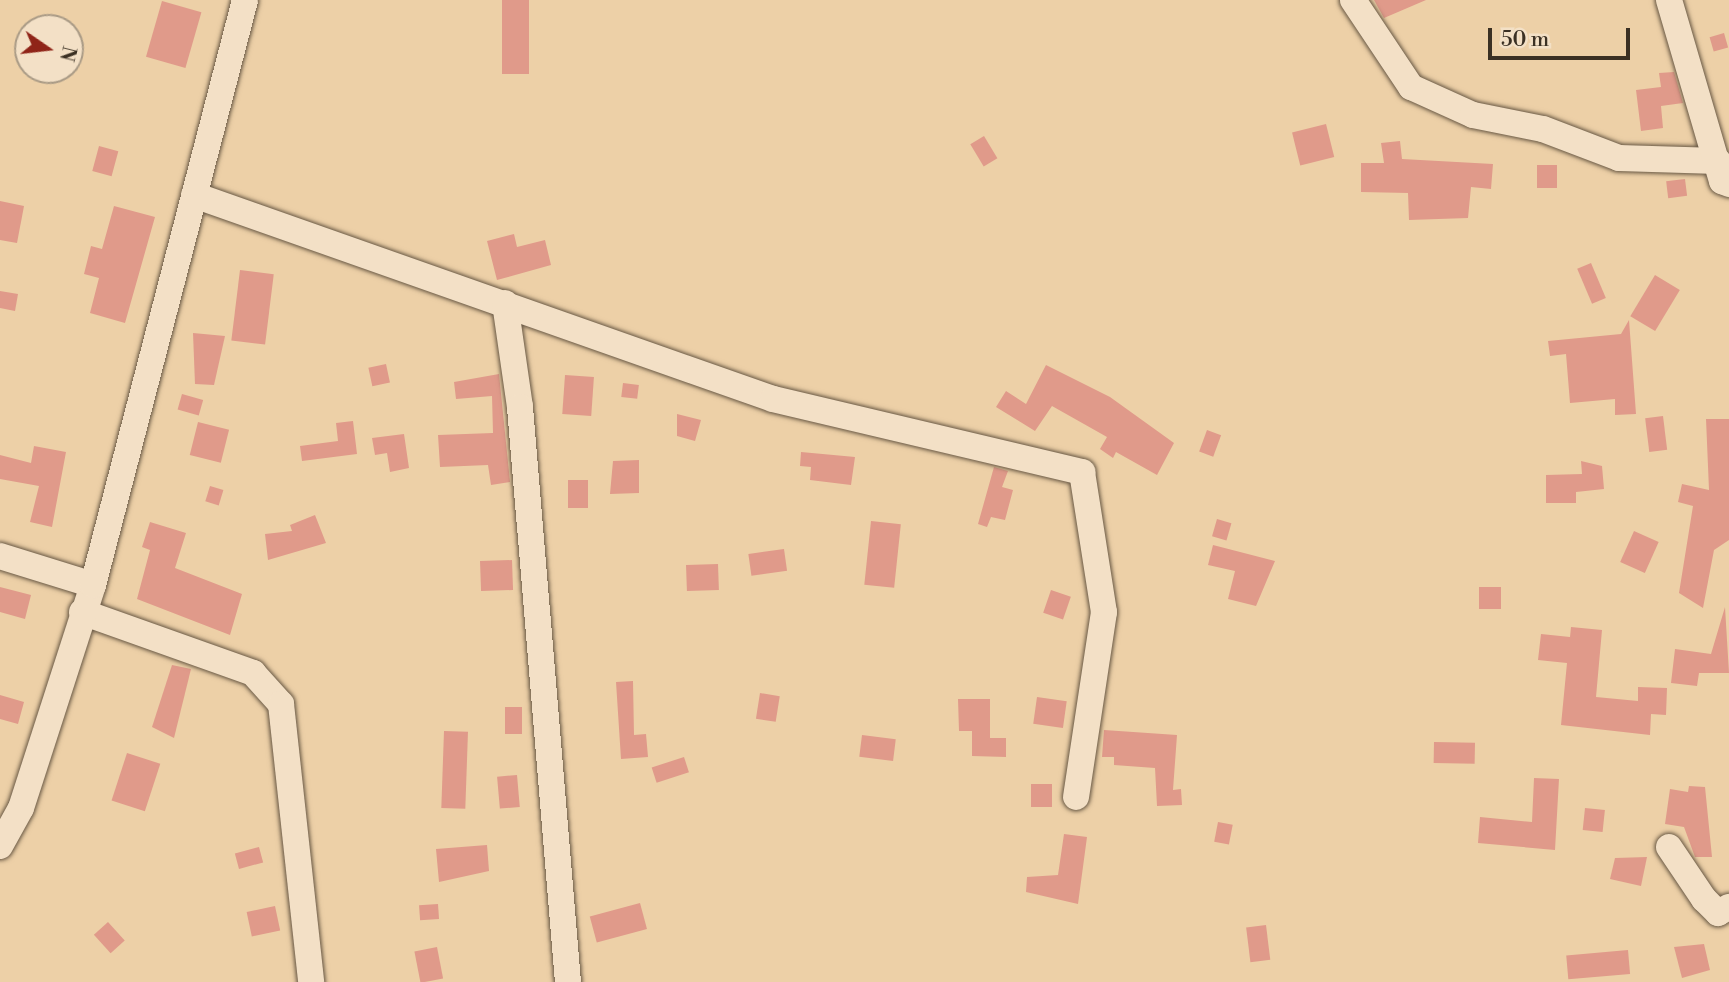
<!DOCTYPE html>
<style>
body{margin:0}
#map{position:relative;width:1729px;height:982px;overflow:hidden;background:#edd0a7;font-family:"Libre Bodoni",serif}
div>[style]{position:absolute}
.building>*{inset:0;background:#e09a8a;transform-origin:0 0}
.roads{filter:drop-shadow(0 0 2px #685844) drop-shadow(0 0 2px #685844)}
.minor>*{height:26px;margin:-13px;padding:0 13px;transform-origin:13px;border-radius:13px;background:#f3e0c6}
span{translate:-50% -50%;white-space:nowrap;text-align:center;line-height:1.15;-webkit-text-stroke:5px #f3e0c6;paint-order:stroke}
.north{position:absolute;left:14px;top:14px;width:70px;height:70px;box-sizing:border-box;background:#f3e0c6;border:2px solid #a99a85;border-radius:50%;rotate:104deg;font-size:19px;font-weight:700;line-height:28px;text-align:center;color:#3b3023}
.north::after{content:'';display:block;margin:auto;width:24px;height:32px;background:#8f2418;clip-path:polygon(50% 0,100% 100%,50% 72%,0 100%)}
.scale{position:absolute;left:1488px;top:28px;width:142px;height:32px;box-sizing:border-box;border:4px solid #3b3023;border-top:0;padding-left:9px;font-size:21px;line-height:24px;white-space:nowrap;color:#3b3023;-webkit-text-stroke:5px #f3e0c6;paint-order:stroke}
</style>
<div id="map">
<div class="building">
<i style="left:502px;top:0;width:27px;height:74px"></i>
<i style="clip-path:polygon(1374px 0,1426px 0,1384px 18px)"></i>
<i style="left:162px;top:1px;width:41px;height:58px;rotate:16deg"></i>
<i style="left:1724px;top:33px;width:15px;height:15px;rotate:74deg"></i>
<i style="clip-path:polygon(1674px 72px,1683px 103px,1661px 106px,1663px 128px,1641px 131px,1636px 90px,1661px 87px,1659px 73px)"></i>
<i style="left:1326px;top:124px;width:34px;height:35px;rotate:76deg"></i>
<i style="left:984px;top:136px;width:26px;height:16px;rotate:59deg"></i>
<i style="clip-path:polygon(1400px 141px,1402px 159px,1493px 164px,1491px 189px,1471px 187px,1468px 218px,1409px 220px,1408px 193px,1361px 192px,1361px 163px,1384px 163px,1381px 143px)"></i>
<i style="left:99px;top:146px;width:20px;height:26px;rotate:15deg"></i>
<i style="left:1537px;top:165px;width:20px;height:23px"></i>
<i style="left:1685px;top:179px;width:17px;height:19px;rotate:83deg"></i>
<i style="clip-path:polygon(0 201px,24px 206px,17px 243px,0 240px)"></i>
<i style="clip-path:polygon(114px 206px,155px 217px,125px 323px,90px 313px,99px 278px,84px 274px,91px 246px,102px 249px)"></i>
<i style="clip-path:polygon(514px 234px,517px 247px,545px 240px,551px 265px,497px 280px,487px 241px)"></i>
<i style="left:1591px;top:263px;width:38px;height:15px;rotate:67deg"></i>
<i style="left:240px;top:270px;width:34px;height:71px;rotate:7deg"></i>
<i style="left:1655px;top:275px;width:29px;height:48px;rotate:31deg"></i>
<i style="clip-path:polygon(0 291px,18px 294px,15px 311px,0 308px)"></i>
<i style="clip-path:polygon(1629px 320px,1636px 414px,1615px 415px,1615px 399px,1570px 403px,1566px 354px,1550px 356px,1548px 341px,1621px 334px)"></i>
<i style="clip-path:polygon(193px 333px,225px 336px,214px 385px,195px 384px)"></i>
<i style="left:386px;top:364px;width:19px;height:18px;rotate:78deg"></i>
<i style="clip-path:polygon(1046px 365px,1110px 397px,1174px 443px,1157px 475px,1116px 452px,1113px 458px,1100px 449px,1107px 437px,1052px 406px,1035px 431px,996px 407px,1006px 391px,1026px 404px)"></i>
<i style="clip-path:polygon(499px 374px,510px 482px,491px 485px,488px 465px,440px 467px,438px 435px,493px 433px,492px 396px,456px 399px,454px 382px)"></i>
<i style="left:565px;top:375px;width:29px;height:39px;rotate:4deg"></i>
<i style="left:623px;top:383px;width:16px;height:14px;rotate:7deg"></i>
<i style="left:182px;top:394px;width:22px;height:16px;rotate:16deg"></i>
<i style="clip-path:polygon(677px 414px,701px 420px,695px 441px,677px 436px)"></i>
<i style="left:1663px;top:416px;width:34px;height:18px;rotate:83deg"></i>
<i style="clip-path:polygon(1706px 419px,1729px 419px,1729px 540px,1714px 550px,1703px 608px,1679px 593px,1693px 506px,1678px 502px,1682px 484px,1709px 490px)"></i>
<i style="clip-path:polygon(353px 421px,357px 454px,302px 461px,300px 446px,338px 441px,336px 423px)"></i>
<i style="left:198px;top:422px;width:32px;height:34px;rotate:14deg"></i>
<i style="left:1207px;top:430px;width:15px;height:23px;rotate:20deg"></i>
<i style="clip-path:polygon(404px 434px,409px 468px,390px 472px,387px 453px,375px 455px,372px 438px)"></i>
<i style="clip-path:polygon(34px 446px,66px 452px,52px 527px,30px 522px,39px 486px,0 479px,0 455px,31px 463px)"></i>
<i style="clip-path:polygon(801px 452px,855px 457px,851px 485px,810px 480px,811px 467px,800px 466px)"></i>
<i style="clip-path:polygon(639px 460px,639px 493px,610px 494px,613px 461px)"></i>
<i style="clip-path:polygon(1581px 461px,1602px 466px,1604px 489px,1576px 492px,1576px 503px,1546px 503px,1546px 475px,1582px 474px)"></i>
<i style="clip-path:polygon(994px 467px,1008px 471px,1002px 487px,1013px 490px,1005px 520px,991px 517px,987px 527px,978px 524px)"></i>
<i style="left:568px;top:480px;width:20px;height:28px"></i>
<i style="left:210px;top:486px;width:14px;height:16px;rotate:17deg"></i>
<i style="clip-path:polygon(315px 515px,326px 543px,268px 560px,265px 534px,292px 531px,290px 525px)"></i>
<i style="left:1217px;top:519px;width:15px;height:18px;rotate:16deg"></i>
<i style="left:871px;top:521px;width:30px;height:64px;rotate:6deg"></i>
<i style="clip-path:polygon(150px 522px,186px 533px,175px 568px,242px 594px,230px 635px,137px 599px,150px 550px,142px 547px)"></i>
<i style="left:1634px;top:531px;width:27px;height:34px;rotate:24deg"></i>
<i style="clip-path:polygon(1213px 545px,1275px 561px,1256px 606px,1228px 599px,1235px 571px,1208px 565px)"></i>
<i style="left:784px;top:549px;width:22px;height:36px;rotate:82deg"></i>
<i style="left:512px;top:560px;width:30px;height:32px;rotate:88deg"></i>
<i style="left:718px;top:564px;width:26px;height:32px;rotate:88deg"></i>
<i style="clip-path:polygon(0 587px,31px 595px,25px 619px,0 612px)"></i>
<i style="left:1479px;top:587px;width:22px;height:22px"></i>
<i style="left:1051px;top:590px;width:21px;height:24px;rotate:19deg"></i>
<i style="clip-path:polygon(1725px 607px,1729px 673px,1699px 673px,1697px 686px,1671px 683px,1675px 649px,1711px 654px)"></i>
<i style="clip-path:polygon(1571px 627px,1602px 630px,1596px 697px,1638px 701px,1638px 687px,1667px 688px,1666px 715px,1651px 714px,1650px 735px,1561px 725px,1567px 663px,1538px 660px,1541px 634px,1570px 637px)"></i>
<i style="clip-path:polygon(172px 665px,191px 669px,174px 738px,152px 727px)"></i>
<i style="clip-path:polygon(633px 681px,634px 735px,646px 734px,648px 757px,621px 759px,616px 682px)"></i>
<i style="left:760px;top:693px;width:20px;height:26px;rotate:9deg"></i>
<i style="clip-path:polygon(0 695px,24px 702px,18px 724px,0 719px)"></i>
<i style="left:1037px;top:697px;width:30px;height:27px;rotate:8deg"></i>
<i style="clip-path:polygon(958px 699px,990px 699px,990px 738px,1006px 738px,1006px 757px,972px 756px,972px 731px,959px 731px)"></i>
<i style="left:505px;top:707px;width:17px;height:27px"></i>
<i style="clip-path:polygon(1104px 730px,1177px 735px,1173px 790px,1181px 789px,1182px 805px,1157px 806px,1155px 768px,1114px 765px,1114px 757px,1102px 757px)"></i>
<i style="left:444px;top:731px;width:24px;height:77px;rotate:2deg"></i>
<i style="left:862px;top:735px;width:34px;height:22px;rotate:7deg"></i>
<i style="left:1434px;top:742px;width:41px;height:21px;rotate:1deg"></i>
<i style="left:127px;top:753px;width:35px;height:50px;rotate:18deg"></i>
<i style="left:684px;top:757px;width:16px;height:34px;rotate:72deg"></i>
<i style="left:517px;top:775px;width:32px;height:20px;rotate:85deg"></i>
<i style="clip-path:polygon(1534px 778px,1559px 779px,1555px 850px,1478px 843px,1480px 817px,1532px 822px)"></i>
<i style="left:1031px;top:784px;width:21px;height:23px"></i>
<i style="clip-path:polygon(1689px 786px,1705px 787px,1712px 857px,1695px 857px,1684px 827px,1665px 824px,1670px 789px,1688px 792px)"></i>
<i style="left:1585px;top:808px;width:20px;height:22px;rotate:6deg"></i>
<i style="left:1218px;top:822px;width:15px;height:20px;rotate:11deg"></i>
<i style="clip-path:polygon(1064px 834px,1087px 837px,1078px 904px,1026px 892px,1027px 877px,1058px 875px)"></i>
<i style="clip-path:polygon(487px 845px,489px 871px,439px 882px,436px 849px)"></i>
<i style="left:259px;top:847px;width:16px;height:25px;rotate:75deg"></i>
<i style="clip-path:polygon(1647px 857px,1641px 886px,1610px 879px,1615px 858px)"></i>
<i style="left:640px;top:903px;width:27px;height:52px;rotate:75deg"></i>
<i style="left:438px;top:904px;width:15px;height:19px;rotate:86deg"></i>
<i style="left:275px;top:906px;width:25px;height:29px;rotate:78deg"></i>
<i style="left:108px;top:922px;width:25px;height:19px;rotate:48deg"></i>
<i style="left:1266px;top:925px;width:35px;height:20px;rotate:83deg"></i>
<i style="clip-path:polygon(1704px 944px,1710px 970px,1682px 978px,1674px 947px)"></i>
<i style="left:437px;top:947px;width:32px;height:23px;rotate:79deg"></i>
<i style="left:1628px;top:950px;width:24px;height:62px;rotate:85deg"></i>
</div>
<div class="roads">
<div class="minor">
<i style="left:1353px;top:0;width:105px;rotate:56.3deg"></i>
<i style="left:1411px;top:87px;width:68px;rotate:24.3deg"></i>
<i style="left:1473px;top:115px;width:71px;rotate:11.3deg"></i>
<i style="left:1543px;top:129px;width:81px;rotate:20.9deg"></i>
<i style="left:1619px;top:158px;width:99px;rotate:1.7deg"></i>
<i style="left:1669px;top:0;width:189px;rotate:73.7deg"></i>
<i style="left:1722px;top:181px;width:8px;rotate:23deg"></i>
<i style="left:194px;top:195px;width:614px;rotate:19.41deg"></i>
<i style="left:773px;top:399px;width:318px;rotate:13.3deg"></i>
<i style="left:1082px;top:472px;width:142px;rotate:81.1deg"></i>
<i style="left:1104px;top:612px;width:187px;rotate:98.6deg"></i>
<i style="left:505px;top:303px;width:105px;rotate:81.8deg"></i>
<i style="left:520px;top:407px;width:577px;rotate:85.23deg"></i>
<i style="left:0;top:556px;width:97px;rotate:17.3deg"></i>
<i style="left:82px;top:612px;width:182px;rotate:19.6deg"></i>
<i style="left:253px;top:673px;width:42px;rotate:47.9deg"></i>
<i style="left:281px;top:704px;width:280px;rotate:83.8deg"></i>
<i style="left:0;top:846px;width:43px;rotate:-61.1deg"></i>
<i style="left:21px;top:808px;width:234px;rotate:-72.1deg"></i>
<i style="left:93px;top:585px;width:604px;rotate:-75.43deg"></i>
<i style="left:1669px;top:847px;width:63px;rotate:56.1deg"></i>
<i style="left:1704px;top:899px;width:20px;rotate:45deg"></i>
<i style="left:1718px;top:913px;width:13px;rotate:-29deg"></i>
</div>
</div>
<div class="north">N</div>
<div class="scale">50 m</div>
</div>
